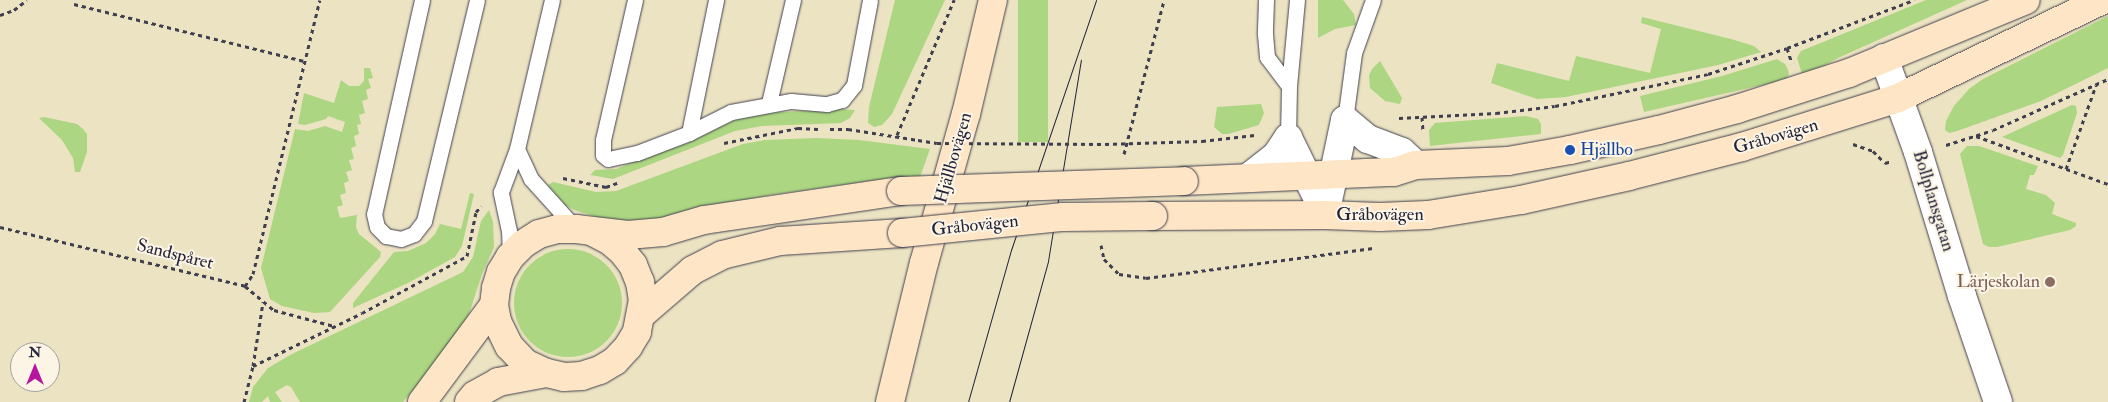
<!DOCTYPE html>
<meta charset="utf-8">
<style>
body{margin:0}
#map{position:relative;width:2108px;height:402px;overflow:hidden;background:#ebe3c2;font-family:"IM FELL Double Pica",serif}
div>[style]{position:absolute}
.green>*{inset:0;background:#acd681;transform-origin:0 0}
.round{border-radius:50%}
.path>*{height:3px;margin-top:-1.5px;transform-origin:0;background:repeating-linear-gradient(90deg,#403f4f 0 4px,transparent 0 8px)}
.roads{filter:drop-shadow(0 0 1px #403f4f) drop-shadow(0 0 1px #403f4f)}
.lane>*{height:15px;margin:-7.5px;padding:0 7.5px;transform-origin:7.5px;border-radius:7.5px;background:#fff}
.street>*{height:28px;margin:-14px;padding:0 14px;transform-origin:14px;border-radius:14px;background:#fff}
.secondary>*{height:28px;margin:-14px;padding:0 14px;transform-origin:14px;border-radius:14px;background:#fee5c5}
.tram>*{height:1px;margin:-0.5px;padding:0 0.5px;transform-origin:0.5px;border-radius:0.5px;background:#22223b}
.path-bridge>*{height:3px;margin-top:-1.5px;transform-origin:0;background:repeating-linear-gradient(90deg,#403f4f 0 4px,transparent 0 8px)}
.bridges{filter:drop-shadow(0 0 1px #403f4f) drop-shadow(0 0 1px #403f4f)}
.secondary-bridge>*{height:28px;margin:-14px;padding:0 14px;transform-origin:14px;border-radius:14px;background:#fee5c5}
.dots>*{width:14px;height:14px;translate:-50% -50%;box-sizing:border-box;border:2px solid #fcf5e5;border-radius:50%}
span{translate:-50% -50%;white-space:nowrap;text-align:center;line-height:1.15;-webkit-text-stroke:4px #fcf5e5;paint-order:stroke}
.street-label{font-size:18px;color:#22223b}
.transit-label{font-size:18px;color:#164399}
.left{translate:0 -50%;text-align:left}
.education-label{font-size:18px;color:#785e54}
.right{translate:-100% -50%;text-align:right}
.north{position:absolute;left:10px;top:342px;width:50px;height:50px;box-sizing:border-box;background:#fcf5e5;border:1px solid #a5a1a1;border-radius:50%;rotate:0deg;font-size:14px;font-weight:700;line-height:20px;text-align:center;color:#22223b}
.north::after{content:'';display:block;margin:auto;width:18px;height:22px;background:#b5179e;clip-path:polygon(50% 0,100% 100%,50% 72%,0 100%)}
</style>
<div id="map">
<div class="green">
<i style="clip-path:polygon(895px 0,945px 0,892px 114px,882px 125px,874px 127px,868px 123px,869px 107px)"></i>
<i style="left:1018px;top:0;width:30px;height:142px"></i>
<i style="clip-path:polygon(1318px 0,1343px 0,1354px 14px,1356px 25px,1335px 29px,1318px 38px)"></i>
<i style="clip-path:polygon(1926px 0,1967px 0,1838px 58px,1803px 77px,1797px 58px,1801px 51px)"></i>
<i style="clip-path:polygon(2108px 16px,2108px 68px,2041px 101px,1957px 131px,1949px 133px,1945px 130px,1946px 121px,1954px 106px,1969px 89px,1983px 79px)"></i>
<i style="clip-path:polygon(1642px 17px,1731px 39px,1754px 46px,1761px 52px,1718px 65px,1566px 97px,1537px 99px,1491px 83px,1497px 63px,1569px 81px,1576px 56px,1650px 73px,1661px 29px,1641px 23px)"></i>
<i style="clip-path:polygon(1777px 59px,1785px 64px,1788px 70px,1789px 75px,1783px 83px,1771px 83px,1644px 112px,1640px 96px,1722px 76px)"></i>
<i style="clip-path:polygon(1380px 61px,1402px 98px,1400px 104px,1385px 101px,1370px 88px,1369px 76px,1372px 69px)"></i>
<i style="clip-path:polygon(364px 68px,370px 68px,373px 78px,368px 79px,371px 88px,366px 90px,368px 99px,362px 101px,365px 113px,359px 115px,361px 124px,357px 125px,359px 134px,354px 136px,356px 146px,351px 148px,354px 159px,349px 160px,352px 170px,346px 172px,349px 181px,344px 183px,346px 193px,340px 195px,343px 205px,337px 207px,340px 218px,357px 215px,356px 227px,359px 234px,381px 252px,380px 257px,330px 312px,314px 313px,282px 306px,270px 299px,261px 268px,295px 129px,308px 131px,325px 126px,342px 132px,345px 122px,328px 116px,326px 119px,305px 125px,298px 124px,304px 93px,334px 103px,341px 80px,349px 86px,359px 86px,364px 81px)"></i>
<i style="clip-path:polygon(1261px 104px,1264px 113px,1259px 125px,1228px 134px,1222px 134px,1214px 127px,1217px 107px)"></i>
<i style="clip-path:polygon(2072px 105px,2076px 106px,2077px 113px,2063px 155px,2060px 158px,2002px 137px)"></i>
<i style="clip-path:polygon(840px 109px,855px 110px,850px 118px,841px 123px,762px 126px,735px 131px,613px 179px,590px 175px,595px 170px,616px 169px,746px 116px,762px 113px)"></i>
<i style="clip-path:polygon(1526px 116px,1538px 119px,1541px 124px,1541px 134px,1430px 146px,1429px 130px,1435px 123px)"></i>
<i style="clip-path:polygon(44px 117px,77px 124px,83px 129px,87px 134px,87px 152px,80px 172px,75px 172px,73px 158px,62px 140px,39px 118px)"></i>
<i style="clip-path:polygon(816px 138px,859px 140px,930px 149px,920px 177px,870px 181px,769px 195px,726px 204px,677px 219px,619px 224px,574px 210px,565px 205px,548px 185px,553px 182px,596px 192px,616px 191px,743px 144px,765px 140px)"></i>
<i style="clip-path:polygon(1967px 146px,1979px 146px,2038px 166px,2034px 175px,2030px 175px,2026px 189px,2046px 195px,2055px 203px,2052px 214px,2076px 223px,2076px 226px,2070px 230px,1997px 247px,1989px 247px,1983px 244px,1960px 154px)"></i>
<i style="clip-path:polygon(470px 193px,474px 194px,462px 246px,455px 257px,408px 283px,353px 308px,353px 303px,394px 252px,408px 251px,426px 243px,435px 234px,440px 224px,461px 229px)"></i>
<i style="clip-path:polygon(489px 210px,493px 222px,494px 247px,482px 274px,469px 314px,453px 344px,403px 402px,300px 402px,291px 387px,287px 385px,275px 392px,282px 402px,270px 402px,268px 396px,262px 402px,249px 402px,253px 387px,268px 368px,292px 354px,463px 272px,473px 257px,481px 221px)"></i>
<i class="round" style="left:514px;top:249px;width:108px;height:108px"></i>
</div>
<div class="path">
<i style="left:74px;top:4px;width:238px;rotate:13.9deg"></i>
<i style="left:0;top:15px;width:15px;rotate:-20deg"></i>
<i style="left:14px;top:10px;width:16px;rotate:-38deg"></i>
<i style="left:1787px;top:48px;width:16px;rotate:72deg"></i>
<i style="left:1422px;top:117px;width:14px;rotate:86deg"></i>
<i style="left:1399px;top:118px;width:97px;rotate:-3deg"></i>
<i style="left:1496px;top:113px;width:59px;rotate:-6.8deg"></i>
<i style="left:1555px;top:106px;width:156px;rotate:-11.8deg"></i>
<i style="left:1708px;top:74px;width:83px;rotate:-18.2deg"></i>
<i style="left:1787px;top:48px;width:136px;rotate:-20.7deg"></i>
<i style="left:830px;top:129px;width:18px"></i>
<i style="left:848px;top:129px;width:71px;rotate:8.9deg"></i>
<i style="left:897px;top:135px;width:147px;rotate:-67.1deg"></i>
<i style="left:1976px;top:136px;width:140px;rotate:20deg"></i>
<i style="left:1202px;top:141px;width:53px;rotate:-6.5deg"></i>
<i style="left:724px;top:143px;width:76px;rotate:-11.5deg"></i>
<i style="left:798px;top:128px;width:20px;rotate:3deg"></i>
<i style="left:1853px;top:144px;width:21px;rotate:19deg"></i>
<i style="left:1873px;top:151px;width:17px;rotate:45deg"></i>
<i style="left:1885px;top:163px;width:7px;rotate:-16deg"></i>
<i style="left:1946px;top:145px;width:49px;rotate:-17.7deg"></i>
<i style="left:1993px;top:130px;width:126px;rotate:-23.9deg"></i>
<i style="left:1124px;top:154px;width:159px;rotate:-75.4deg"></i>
<i style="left:2066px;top:169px;width:89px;rotate:-70.3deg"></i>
<i style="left:563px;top:178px;width:44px;rotate:11.8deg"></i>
<i style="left:606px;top:187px;width:12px;rotate:-20deg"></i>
<i style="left:0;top:227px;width:252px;rotate:13.5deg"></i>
<i style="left:245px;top:286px;width:38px;rotate:40deg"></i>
<i style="left:274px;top:310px;width:62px;rotate:14.9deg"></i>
<i style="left:1101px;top:245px;width:14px;rotate:78deg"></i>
<i style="left:1104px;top:259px;width:21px;rotate:45deg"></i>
<i style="left:1119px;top:274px;width:27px;rotate:8deg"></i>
<i style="left:1146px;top:278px;width:231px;rotate:-7.5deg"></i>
<i style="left:245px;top:286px;width:14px;rotate:-56deg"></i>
<i style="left:253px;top:274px;width:282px;rotate:-76.3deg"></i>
<i style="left:253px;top:366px;width:121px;rotate:-25.9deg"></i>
<i style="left:362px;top:313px;width:119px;rotate:-28.5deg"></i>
<i style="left:467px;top:256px;width:45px;rotate:-78.4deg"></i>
<i style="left:476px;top:212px;width:8px;rotate:-50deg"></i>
<i style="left:244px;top:402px;width:37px;rotate:-76deg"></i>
<i style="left:253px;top:366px;width:65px;rotate:-81.1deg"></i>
</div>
<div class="roads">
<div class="lane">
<i style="left:422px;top:0;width:219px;rotate:102.6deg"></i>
<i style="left:374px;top:214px;width:13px;rotate:77deg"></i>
<i style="left:377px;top:227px;width:13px;rotate:45deg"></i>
<i style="left:386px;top:236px;width:15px;rotate:11deg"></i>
<i style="left:401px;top:239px;width:14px;rotate:-21deg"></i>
<i style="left:414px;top:234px;width:16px;rotate:-52deg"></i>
<i style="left:424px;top:221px;width:227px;rotate:-76.5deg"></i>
<i style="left:635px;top:0;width:144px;rotate:102.9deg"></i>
<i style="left:603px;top:140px;width:15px;rotate:90deg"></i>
<i style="left:603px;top:155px;width:6px;rotate:39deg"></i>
<i style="left:608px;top:159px;width:30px;rotate:-12deg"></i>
<i style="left:637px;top:153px;width:56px;rotate:-21deg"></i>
<i style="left:689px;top:133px;width:47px;rotate:-26.6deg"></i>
<i style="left:731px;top:112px;width:61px;rotate:-10.4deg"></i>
<i style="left:791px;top:101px;width:36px;rotate:5deg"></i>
<i style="left:827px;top:104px;width:16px;rotate:-15deg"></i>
<i style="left:842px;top:100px;width:19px;rotate:-51deg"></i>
<i style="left:854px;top:85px;width:86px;rotate:-79.3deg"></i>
<i style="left:1266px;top:0;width:34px;rotate:92deg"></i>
<i style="left:1265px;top:34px;width:23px;rotate:85deg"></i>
<i style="left:1267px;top:57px;width:36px;rotate:53deg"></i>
<i style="left:769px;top:103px;width:106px;rotate:-76.9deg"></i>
<i style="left:1345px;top:120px;width:68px;rotate:-82.3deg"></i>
<i style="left:1354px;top:53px;width:56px;rotate:-70.3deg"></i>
<i style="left:689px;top:133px;width:136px;rotate:-78.5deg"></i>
<i style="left:1288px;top:138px;width:52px;rotate:-88.9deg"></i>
<i style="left:1289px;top:86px;width:86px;rotate:-84.7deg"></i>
<i style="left:517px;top:149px;width:33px;rotate:65deg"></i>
<i style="left:531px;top:179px;width:67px;rotate:48deg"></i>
<i style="left:510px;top:257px;width:26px;rotate:-92deg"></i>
<i style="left:509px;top:231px;width:40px;rotate:-102deg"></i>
<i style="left:501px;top:192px;width:46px;rotate:-69.6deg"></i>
<i style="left:517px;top:149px;width:153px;rotate:-76.8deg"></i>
</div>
<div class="street">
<i style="left:1884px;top:58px;width:100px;rotate:70.1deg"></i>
<i style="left:1918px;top:152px;width:151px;rotate:73deg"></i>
<i style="left:1962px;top:296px;width:112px;rotate:71.2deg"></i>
<i style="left:1249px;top:177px;width:34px;rotate:-38deg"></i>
<i style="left:1276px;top:156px;width:22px;rotate:-56deg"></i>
<i style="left:1288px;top:138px;width:64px;rotate:63.8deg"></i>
<i style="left:1325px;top:215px;width:97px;rotate:-78.1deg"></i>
<i style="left:1345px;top:120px;width:30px;rotate:40deg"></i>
<i style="left:1368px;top:139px;width:36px;rotate:21deg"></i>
<i style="left:1402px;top:152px;width:19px;rotate:43deg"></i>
</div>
<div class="secondary">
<i style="left:1184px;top:181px;width:210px;rotate:-2.5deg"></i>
<i style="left:1394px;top:172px;width:23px;rotate:-18deg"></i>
<i style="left:1416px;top:165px;width:92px;rotate:-2.5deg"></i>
<i style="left:1508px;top:161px;width:63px;rotate:-10.1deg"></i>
<i style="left:1570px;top:150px;width:91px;rotate:-12.7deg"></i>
<i style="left:1659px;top:130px;width:81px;rotate:-15.1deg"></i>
<i style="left:1737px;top:109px;width:118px;rotate:-17.8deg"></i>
<i style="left:1849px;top:73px;width:191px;rotate:-22.4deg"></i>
<i style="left:1153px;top:216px;width:172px;rotate:-0.3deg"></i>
<i style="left:1325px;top:215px;width:55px;rotate:2.1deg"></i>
<i style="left:1380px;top:217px;width:48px;rotate:-2.4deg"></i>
<i style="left:1428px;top:215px;width:94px;rotate:-9.2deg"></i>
<i style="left:1521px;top:200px;width:111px;rotate:-12.5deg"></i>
<i style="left:1629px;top:176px;width:117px;rotate:-14.4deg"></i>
<i style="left:1742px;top:147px;width:164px;rotate:-17.4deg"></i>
<i style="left:1898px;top:98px;width:227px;rotate:-25.6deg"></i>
<i style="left:593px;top:232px;width:18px;rotate:27deg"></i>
<i style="left:609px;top:240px;width:17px;rotate:40deg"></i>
<i style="left:622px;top:251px;width:18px;rotate:52deg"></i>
<i style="left:633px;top:265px;width:18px;rotate:68deg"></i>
<i style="left:640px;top:282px;width:18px;rotate:81deg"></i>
<i style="left:643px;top:300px;width:33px;rotate:101deg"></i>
<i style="left:637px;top:332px;width:17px;rotate:121deg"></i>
<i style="left:628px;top:347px;width:19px;rotate:133deg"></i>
<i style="left:615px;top:361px;width:17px;rotate:149deg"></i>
<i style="left:600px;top:370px;width:19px;rotate:162deg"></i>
<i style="left:582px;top:376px;width:18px;rotate:177deg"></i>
<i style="left:564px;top:377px;width:18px;rotate:-167deg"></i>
<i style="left:546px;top:373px;width:23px;rotate:-155deg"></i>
<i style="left:525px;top:363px;width:23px;rotate:-133deg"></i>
<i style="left:509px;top:346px;width:28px;rotate:-116deg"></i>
<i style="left:497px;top:321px;width:16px;rotate:-101deg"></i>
<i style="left:494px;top:305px;width:17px;rotate:-83deg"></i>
<i style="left:496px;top:288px;width:17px;rotate:-73deg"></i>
<i style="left:501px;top:272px;width:17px;rotate:-59deg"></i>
<i style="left:510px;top:257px;width:18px;rotate:-45deg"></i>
<i style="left:523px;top:244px;width:19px;rotate:-32deg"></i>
<i style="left:539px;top:234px;width:20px;rotate:-15deg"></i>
<i style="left:558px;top:229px;width:18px"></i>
<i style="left:576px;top:229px;width:52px;rotate:6.6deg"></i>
<i style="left:628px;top:235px;width:35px;rotate:-5deg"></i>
<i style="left:663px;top:232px;width:43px;rotate:-16.3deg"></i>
<i style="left:704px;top:220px;width:199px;rotate:-8.4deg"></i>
<i style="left:642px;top:314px;width:67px;rotate:-40.8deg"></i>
<i style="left:693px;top:270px;width:33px;rotate:-27deg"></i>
<i style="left:722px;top:255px;width:60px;rotate:-13.6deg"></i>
<i style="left:780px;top:241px;width:122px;rotate:-3.8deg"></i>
<i style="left:422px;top:402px;width:121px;rotate:-53.4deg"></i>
<i style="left:469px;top:402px;width:9px;rotate:-49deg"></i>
<i style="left:475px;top:395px;width:26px;rotate:-29deg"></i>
<i style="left:498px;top:382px;width:49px;rotate:-10.6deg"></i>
<i style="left:890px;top:402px;width:143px;rotate:-76.3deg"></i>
<i style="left:924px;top:263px;width:155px;rotate:-74.3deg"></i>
<i style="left:966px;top:114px;width:117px;rotate:-76.7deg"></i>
</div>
</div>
<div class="tram">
<i style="left:968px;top:402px;width:158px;rotate:-74.2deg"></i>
<i style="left:1011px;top:250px;width:264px;rotate:-71.2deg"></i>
<i style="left:1009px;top:402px;width:146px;rotate:-74.5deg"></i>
<i style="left:1048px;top:261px;width:204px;rotate:-80.7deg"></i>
</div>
<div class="path-bridge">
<i style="left:918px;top:140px;width:19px;rotate:9deg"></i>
<i style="left:937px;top:143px;width:168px;rotate:0.3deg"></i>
<i style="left:1105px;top:144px;width:97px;rotate:-1.8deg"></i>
</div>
<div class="bridges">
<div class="secondary-bridge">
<i style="left:901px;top:191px;width:283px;rotate:-2deg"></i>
<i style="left:902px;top:233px;width:162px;rotate:-5.7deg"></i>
<i style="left:1063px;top:217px;width:90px;rotate:-0.6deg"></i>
</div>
</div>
<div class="dots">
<i style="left:1570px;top:150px;background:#1a4fb4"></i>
<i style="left:2050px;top:282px;background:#8d6e63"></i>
</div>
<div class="street-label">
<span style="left:1776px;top:137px;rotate:-16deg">Gråbovägen</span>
<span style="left:954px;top:158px;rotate:-74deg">Hjällbovägen</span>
<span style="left:1933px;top:201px;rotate:73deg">Bollplansgatan</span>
<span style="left:1380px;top:215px">Gråbovägen</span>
<span style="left:975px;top:226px;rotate:-6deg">Gråbovägen</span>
<span style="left:175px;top:255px;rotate:14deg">Sandspåret</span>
</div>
<div class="transit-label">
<span class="left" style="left:1580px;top:150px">Hjällbo</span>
</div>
<div class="education-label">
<span class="right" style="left:2040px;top:282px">Lärjeskolan</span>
</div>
<div class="north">N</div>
</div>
